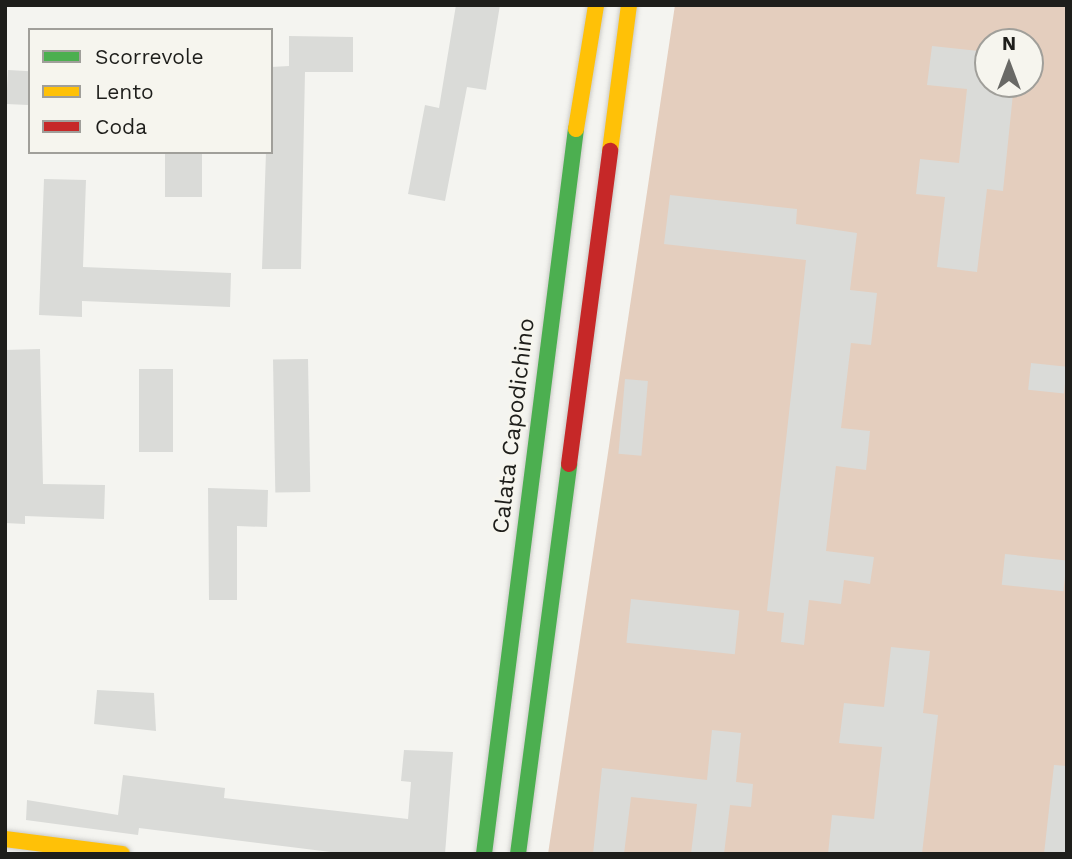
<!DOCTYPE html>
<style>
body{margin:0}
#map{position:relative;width:1072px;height:859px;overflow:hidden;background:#f4f4f0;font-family:"Work Sans",sans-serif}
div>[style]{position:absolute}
.forest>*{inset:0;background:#e4cebe}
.building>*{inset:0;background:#dadbd8;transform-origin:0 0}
.roads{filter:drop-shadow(0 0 2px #cacac7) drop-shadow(0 0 2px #cacac7)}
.fast>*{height:16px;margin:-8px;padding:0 8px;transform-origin:8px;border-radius:8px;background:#4caf50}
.slow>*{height:16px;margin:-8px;padding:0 8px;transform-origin:8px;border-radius:8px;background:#ffc107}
.jam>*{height:16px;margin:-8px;padding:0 8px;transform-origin:8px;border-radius:8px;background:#c62828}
span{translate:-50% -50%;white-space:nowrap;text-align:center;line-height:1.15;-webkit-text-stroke:5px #f6f5ee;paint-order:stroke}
.street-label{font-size:23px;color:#1e1e1b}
.frame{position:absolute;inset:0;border:7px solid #1e1e1b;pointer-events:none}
.legend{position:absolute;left:28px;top:28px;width:245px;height:126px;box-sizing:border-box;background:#f6f5ee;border:2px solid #a09f9a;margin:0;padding:9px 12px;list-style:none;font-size:21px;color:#1e1e1b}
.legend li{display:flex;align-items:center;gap:14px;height:35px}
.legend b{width:35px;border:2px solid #a09f9a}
.north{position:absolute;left:974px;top:28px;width:70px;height:70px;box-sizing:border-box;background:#f6f5ee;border:2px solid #a09f9a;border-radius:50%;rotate:0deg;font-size:19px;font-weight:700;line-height:28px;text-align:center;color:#1e1e1b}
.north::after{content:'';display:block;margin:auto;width:24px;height:32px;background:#696966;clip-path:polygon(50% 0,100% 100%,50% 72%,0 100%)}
</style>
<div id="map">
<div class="forest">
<i style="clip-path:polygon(evenodd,675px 5px,1067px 5px,1067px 854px,548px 854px,675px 5px,988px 42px,1030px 42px,1030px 84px,988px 84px,988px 42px)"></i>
</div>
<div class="building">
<i style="clip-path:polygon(456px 5px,500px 5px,486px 90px,467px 87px,445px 201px,408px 194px,425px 105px,439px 108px)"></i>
<i style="clip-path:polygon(289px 36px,353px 37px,353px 72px,305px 72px,301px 269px,262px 269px,266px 152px,271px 152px,271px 67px,289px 66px)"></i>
<i style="clip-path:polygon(932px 46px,988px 52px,988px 84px,1014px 84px,1003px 191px,987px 189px,977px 272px,937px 267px,945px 197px,916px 194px,920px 159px,959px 163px,967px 89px,927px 85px)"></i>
<i style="left:8px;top:70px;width:22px;height:34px;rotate:3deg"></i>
<i style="left:165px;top:152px;width:37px;height:45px"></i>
<i style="clip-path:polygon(44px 179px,86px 180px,83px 267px,231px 273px,230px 307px,82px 301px,82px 317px,39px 315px)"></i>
<i style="clip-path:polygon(670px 195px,797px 209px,796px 224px,857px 233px,850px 290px,877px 293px,871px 345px,851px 343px,841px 428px,870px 431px,866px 470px,836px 466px,826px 551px,874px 557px,870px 584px,844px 580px,841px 604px,809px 600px,804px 645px,781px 642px,784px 613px,767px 611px,806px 260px,664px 244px)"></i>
<i style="clip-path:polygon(40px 349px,43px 484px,105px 485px,104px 519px,25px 516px,25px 524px,5px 523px,5px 350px)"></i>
<i style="left:308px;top:359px;width:133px;height:35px;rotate:89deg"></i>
<i style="left:1031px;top:363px;width:36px;height:27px;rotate:6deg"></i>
<i style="left:139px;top:369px;width:34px;height:83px"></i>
<i style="left:625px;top:379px;width:23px;height:75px;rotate:5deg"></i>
<i style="clip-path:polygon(208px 488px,268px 490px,267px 527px,237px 526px,237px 600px,209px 600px)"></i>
<i style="left:1005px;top:554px;width:62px;height:31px;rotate:6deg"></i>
<i style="left:631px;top:599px;width:109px;height:44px;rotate:6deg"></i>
<i style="clip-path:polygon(891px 647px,930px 651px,923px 713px,938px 715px,922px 854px,828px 854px,832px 815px,874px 819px,882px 747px,839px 743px,844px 703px,884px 707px)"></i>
<i style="clip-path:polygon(97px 690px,154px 693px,156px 731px,94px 724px)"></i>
<i style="clip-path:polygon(712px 730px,741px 733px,736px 782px,753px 784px,751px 807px,730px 805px,724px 854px,691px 854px,697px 804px,631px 797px,624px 854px,593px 854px,602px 768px,707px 780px)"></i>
<i style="clip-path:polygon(404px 750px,453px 752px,445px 854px,347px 854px,139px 828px,138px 835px,26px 820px,27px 800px,118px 815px,123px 775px,225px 788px,224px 798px,408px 819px,411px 782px,401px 781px)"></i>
<i style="clip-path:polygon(1054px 765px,1067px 766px,1067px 854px,1044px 854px)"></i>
</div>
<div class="roads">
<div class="fast">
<i style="left:484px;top:854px;width:731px;rotate:-82.77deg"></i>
<i style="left:518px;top:854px;width:393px;rotate:-82.5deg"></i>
</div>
<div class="slow">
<i style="left:576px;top:129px;width:126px;rotate:-80.8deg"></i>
<i style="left:610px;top:151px;width:147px;rotate:-82.6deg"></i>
<i style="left:5px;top:839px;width:118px;rotate:7.3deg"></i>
</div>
<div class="jam">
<i style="left:569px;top:464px;width:316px;rotate:-82.5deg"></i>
</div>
</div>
<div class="street-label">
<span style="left:514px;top:426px;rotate:-83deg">Calata Capodichino</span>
</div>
<div class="frame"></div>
<ul class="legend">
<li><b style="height:9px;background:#4caf50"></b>Scorrevole</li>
<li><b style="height:9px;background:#ffc107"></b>Lento</li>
<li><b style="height:9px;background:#c62828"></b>Coda</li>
</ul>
<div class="north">N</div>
</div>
